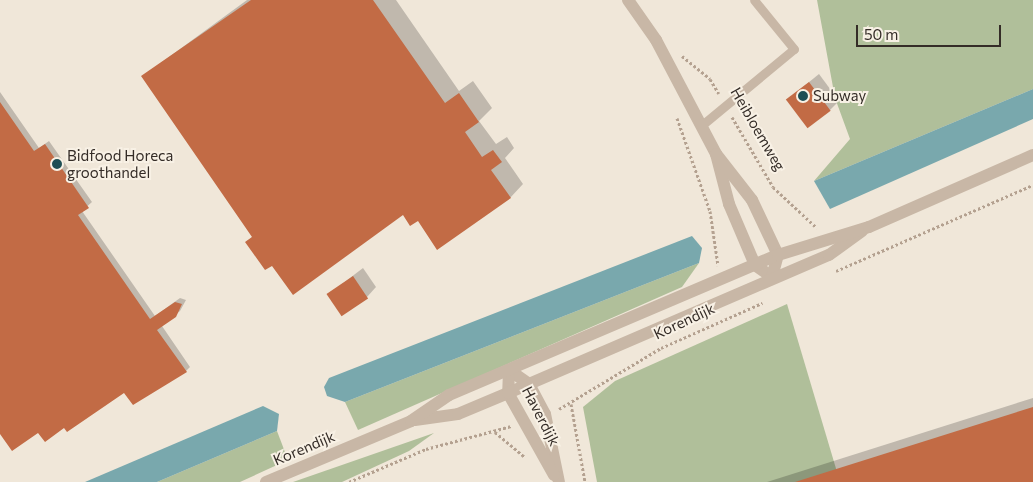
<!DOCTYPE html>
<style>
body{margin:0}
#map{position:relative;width:1033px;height:482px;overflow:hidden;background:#f0e7d9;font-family:Commissioner,sans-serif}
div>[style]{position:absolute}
.green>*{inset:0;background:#b0bf9a}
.water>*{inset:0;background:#79a8ad}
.shadow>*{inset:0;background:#0003}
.building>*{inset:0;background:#c26b45;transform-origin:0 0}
.path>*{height:3px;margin-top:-1.5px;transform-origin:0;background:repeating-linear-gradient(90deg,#b4a190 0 2.5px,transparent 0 5px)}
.service>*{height:9px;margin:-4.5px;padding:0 4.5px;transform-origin:4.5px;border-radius:4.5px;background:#c8b7a6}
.minor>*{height:12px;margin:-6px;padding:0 6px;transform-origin:6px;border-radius:6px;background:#c8b7a6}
.tertiary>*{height:12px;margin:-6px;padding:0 6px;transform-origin:6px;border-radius:6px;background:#c8b7a6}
.dots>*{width:14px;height:14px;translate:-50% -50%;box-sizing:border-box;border:2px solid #f8f1e5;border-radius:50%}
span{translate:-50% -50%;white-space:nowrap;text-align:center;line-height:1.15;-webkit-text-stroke:4px #f8f1e5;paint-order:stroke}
.poi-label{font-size:15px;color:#342c27}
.left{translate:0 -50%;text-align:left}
.street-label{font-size:15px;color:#342c27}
.scale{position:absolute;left:856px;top:25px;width:145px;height:22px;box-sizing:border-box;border:2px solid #342c27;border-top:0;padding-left:6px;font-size:15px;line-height:18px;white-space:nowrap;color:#342c27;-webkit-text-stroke:4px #f8f1e5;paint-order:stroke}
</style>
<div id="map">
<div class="green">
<i style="clip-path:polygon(817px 0,1033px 0,1033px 89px,814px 181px,850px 139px,835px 98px)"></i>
<i style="clip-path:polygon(699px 263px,682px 287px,358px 430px,345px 402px)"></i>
<i style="clip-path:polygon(787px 304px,840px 482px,597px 482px,583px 407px,615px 381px)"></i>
<i style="clip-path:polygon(277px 431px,288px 460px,240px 482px,157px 482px)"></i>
<i style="clip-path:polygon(434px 433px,409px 451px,342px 482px,293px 482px)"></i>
</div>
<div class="water">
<i style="clip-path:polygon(1033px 89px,1033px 119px,830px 209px,814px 181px)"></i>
<i style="clip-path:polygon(692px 236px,702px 248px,699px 263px,345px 402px,327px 396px,324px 387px,329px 378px)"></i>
<i style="clip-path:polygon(263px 406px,279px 414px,277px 431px,157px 482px,85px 482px)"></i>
</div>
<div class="shadow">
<i style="clip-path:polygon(247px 0,396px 0,459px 91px,473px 81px,492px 108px,479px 121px,496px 144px,507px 137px,514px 148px,505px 158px,523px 184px,510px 198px,418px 219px,403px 213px,272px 264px,247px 242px,253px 236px,143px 76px)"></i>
<i style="clip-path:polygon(819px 74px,839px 101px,830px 110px,788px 99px)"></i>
<i style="clip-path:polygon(0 92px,39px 148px,49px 141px,92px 202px,82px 211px,155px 316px,180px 298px,186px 300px,180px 311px,162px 326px,190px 367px,186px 371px,124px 391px,64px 426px,39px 431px,0 431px)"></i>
<i style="clip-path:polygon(363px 268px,376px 287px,367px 297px,329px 294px)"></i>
<i style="clip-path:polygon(1033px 398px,1033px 482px,767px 482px)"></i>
</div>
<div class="building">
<i style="clip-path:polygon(251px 0,373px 0,445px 103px,459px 93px,479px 122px,465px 132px,482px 157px,493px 150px,502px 162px,491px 170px,511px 198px,437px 250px,418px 221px,410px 226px,403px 215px,293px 295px,272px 266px,265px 270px,245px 242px,252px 237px,141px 76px)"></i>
<i style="left:809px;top:82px;width:36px;height:29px;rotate:53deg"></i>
<i style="clip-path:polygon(0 102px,34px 151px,45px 144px,89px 208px,78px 215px,150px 319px,175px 302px,182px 304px,176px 317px,157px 330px,187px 372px,133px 405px,124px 393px,67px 432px,64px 428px,45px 442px,38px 433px,12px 451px,0 434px)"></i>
<i style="left:353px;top:276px;width:27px;height:32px;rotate:56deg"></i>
<i style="clip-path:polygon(1033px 407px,1033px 482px,795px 482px)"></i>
</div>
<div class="path">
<i style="left:682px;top:56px;width:36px;rotate:39deg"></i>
<i style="left:710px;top:79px;width:17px;rotate:59deg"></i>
<i style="left:732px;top:117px;width:81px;rotate:59.6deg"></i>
<i style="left:773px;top:187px;width:60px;rotate:43deg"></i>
<i style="left:677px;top:118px;width:99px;rotate:70.5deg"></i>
<i style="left:710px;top:211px;width:55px;rotate:81.6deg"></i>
<i style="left:836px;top:271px;width:215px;rotate:-23.6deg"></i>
<i style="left:571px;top:404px;width:79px;rotate:79.8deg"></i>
<i style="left:559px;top:409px;width:119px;rotate:-30.9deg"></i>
<i style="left:661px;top:348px;width:111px;rotate:-24deg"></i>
<i style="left:495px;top:432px;width:39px;rotate:40deg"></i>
<i style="left:349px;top:482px;width:84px;rotate:-23.2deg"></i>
<i style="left:426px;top:449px;width:88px;rotate:-15.1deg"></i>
</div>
<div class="service">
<i style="left:702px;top:125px;width:119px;rotate:-39.6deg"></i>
<i style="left:794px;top:49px;width:63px;rotate:-129.2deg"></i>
</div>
<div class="minor">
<i style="left:628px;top:0;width:49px;rotate:55deg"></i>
<i style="left:656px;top:40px;width:129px;rotate:62.2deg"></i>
<i style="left:716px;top:154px;width:52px;rotate:75.4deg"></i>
<i style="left:729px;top:204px;width:66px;rotate:66.9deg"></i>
<i style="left:755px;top:265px;width:21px;rotate:35deg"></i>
<i style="left:772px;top:277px;width:23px;rotate:-75deg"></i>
<i style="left:778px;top:255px;width:61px;rotate:-115.3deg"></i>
<i style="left:752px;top:200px;width:58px;rotate:-128deg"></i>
<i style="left:509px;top:370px;width:24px;rotate:35deg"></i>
<i style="left:529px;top:384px;width:34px;rotate:62deg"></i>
<i style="left:545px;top:414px;width:69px;rotate:78.4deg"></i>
<i style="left:509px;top:370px;width:23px;rotate:92deg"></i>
<i style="left:508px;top:393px;width:94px;rotate:60.7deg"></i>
</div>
<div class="tertiary">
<i style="left:415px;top:420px;width:43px;rotate:-7.9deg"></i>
<i style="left:458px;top:414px;width:54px;rotate:-22.8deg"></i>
<i style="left:508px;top:393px;width:349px;rotate:-23.3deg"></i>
<i style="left:829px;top:255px;width:41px;rotate:-36deg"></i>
<i style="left:266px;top:482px;width:157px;rotate:-22.8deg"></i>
<i style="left:411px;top:421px;width:46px;rotate:-34.4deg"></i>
<i style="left:449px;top:395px;width:358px;rotate:-23.1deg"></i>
<i style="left:778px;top:255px;width:95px;rotate:-17.1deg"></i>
<i style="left:869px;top:227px;width:179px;rotate:-23.7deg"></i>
</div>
<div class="dots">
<i style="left:803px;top:96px;background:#1e4e54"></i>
<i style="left:57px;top:164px;background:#1e4e54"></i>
</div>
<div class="poi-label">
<span class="left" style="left:813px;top:96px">Subway</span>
<span class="left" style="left:67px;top:164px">Bidfood Horeca<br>groothandel</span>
</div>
<div class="street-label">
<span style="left:758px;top:129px;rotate:60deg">Heibloemweg</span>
<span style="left:684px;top:321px;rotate:-25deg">Korendijk</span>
<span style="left:541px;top:416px;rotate:63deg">Haverdijk</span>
<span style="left:304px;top:448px;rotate:-23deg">Korendijk</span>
</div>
<div class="scale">50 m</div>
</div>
